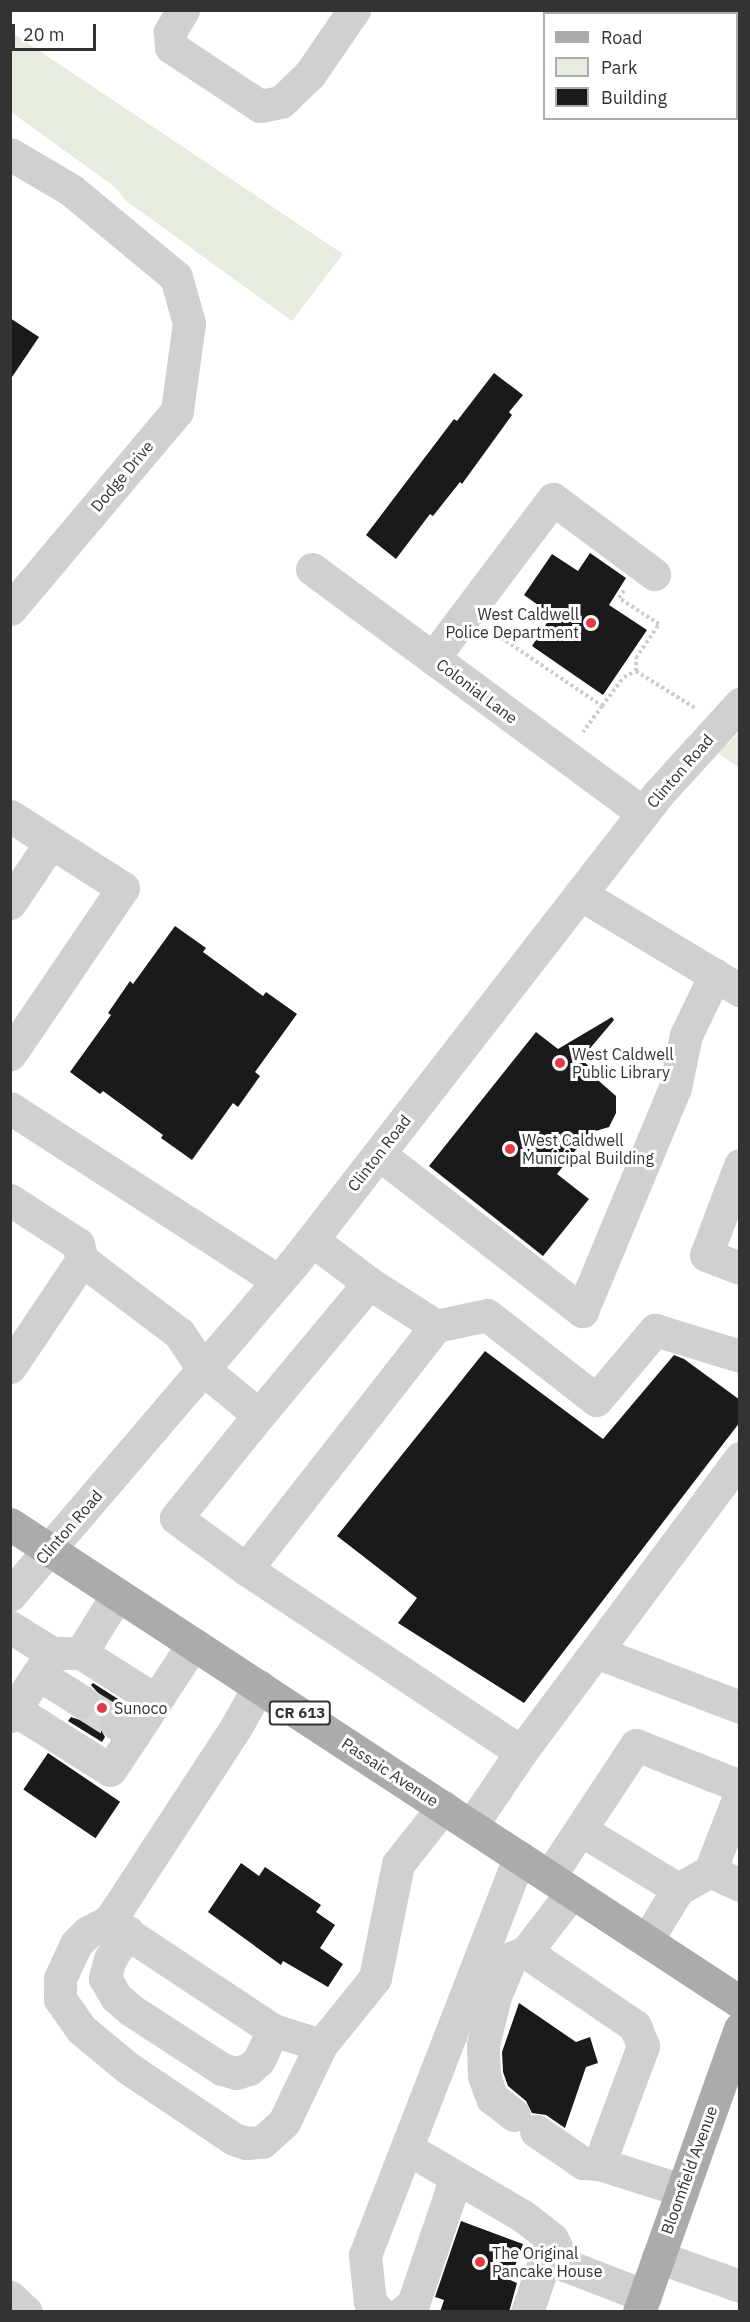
<!DOCTYPE html>
<style>
body{margin:0}
#map{position:relative;width:750px;height:2322px;overflow:hidden;background:#fff;font-family:"IBM Plex Sans",sans-serif}
div>[style]{position:absolute}
.green>*{inset:0;background:#e6ecdf}
.building>*{inset:0;background:#1a1a1a;transform-origin:0 0}
.minor-tunnel>*{height:33px;margin-top:-16.5px;transform-origin:0;background:repeating-linear-gradient(90deg,#d6d6d6 0 33px,transparent 0 49px)}
.path>*{height:4px;margin-top:-2px;transform-origin:0;background:repeating-linear-gradient(90deg,#cdcdcd 0 3px,transparent 0 6px)}
.minor>*{height:33px;margin:-16.5px;padding:0 16.5px;transform-origin:16.5px;border-radius:16.5px;background:#d0d0d0}
.major>*{height:33px;margin:-16.5px;padding:0 16.5px;transform-origin:16.5px;border-radius:16.5px;background:#ababab}
.dots>*{width:16px;height:16px;translate:-50% -50%;box-sizing:border-box;border:3px solid #fff;border-radius:50%}
span{translate:-50% -50%;white-space:nowrap;text-align:center;line-height:1.15;-webkit-text-stroke:6px #fff;paint-order:stroke}
.shield-label span{padding:2px 4px;background:#fff;border:2px solid;border-radius:4px;-webkit-text-stroke-width:0}
.shield-label{font-size:15px;color:#333;font-weight:700}
.street-label{font-size:16px;color:#333}
.poi-label{font-size:16px;color:#333}
.right{translate:-100% -50%;text-align:right}
.left{translate:0 -50%;text-align:left}
.frame{position:absolute;inset:0;border:12px solid #333;pointer-events:none}
.legend{position:absolute;left:543px;top:12px;width:195px;height:108px;box-sizing:border-box;background:#fff;border:2px solid #adadad;margin:0;padding:8px 10px;list-style:none;font-size:18px;color:#333}
.legend li{display:flex;align-items:center;gap:12px;height:30px}
.legend b{width:30px;border:2px solid #adadad}
.scale{position:absolute;left:12px;top:24px;width:84px;height:27px;box-sizing:border-box;border:3px solid #333;border-top:0;padding-left:8px;font-size:18px;line-height:21px;white-space:nowrap;color:#333;-webkit-text-stroke:4px #fff;paint-order:stroke}
</style>
<div id="map">
<div class="green">
<i style="clip-path:polygon(11px 32px,343px 254px,292px 321px,125px 200px,115px 187px,11px 112px)"></i>
<i style="clip-path:polygon(739px 732px,739px 768px,713px 749px,727px 745px)"></i>
</div>
<div class="building">
<i style="clip-path:polygon(10px 318px,39px 337px,10px 380px)"></i>
<i style="clip-path:polygon(494px 373px,523px 395px,509px 412px,512px 415px,462px 484px,460px 482px,433px 516px,430px 514px,396px 559px,366px 535px,454px 419px,457px 421px)"></i>
<i style="clip-path:polygon(590px 553px,626px 578px,609px 605px,647px 630px,603px 695px,532px 646px,552px 615px,524px 595px,552px 554px,578px 571px)"></i>
<i style="clip-path:polygon(175px 926px,206px 948px,203px 952px,263px 996px,266px 992px,297px 1014px,255px 1072px,260px 1076px,238px 1107px,233px 1103px,192px 1160px,161px 1138px,163px 1135px,103px 1091px,100px 1094px,70px 1072px,111px 1015px,108px 1013px,130px 981px,133px 984px)"></i>
<i style="clip-path:polygon(612px 1017px,614px 1020px,581px 1059px,595px 1072px,592px 1075px,616px 1096px,616px 1113px,609px 1127px,589px 1133px,557px 1174px,589px 1199px,543px 1256px,429px 1166px,536px 1032px,558px 1049px)"></i>
<i style="clip-path:polygon(485px 1351px,603px 1439px,674px 1355px,684px 1359px,740px 1400px,740px 1422px,524px 1703px,398px 1623px,417px 1598px,337px 1536px)"></i>
<i style="clip-path:polygon(93px 1683px,126px 1704px,124px 1706px,108px 1706px,100px 1713px,97px 1723px,105px 1737px,102px 1742px,68px 1721px,71px 1717px,80px 1720px,89px 1718px,97px 1711px,100px 1701px,98px 1693px,91px 1685px)"></i>
<i style="left:48px;top:1753px;width:87px;height:44px;rotate:34deg"></i>
<i style="clip-path:polygon(241px 1863px,259px 1876px,265px 1867px,321px 1905px,316px 1912px,335px 1925px,320px 1948px,343px 1964px,328px 1987px,283px 1961px,281px 1965px,208px 1912px)"></i>
<i style="clip-path:polygon(519px 2003px,576px 2042px,590px 2037px,598px 2063px,586px 2067px,565px 2128px,546px 2115px,532px 2113px,526px 2101px,508px 2086px,503px 2072px,502px 2052px)"></i>
<i style="clip-path:polygon(461px 2221px,523px 2244px,510px 2280px,517px 2283px,509px 2312px,440px 2312px,444px 2300px,435px 2297px)"></i>
</div>
<div class="minor-tunnel">
<i style="left:81px;top:1701px;width:40px;rotate:32deg"></i>
</div>
<div class="path">
<i style="left:491px;top:631px;width:134px;rotate:34deg"></i>
<i style="left:602px;top:706px;width:32px;rotate:126deg"></i>
<i style="left:636px;top:671px;width:70px;rotate:32.1deg"></i>
<i style="left:602px;top:706px;width:36px;rotate:-53deg"></i>
<i style="left:624px;top:677px;width:13px;rotate:-27deg"></i>
<i style="left:636px;top:671px;width:13px;rotate:-90deg"></i>
<i style="left:636px;top:658px;width:41px;rotate:-55.9deg"></i>
<i style="left:659px;top:624px;width:48px;rotate:-147deg"></i>
<i style="left:619px;top:598px;width:11px;rotate:-56deg"></i>
</div>
<div class="minor">
<i style="left:183px;top:10px;width:26px;rotate:121deg"></i>
<i style="left:170px;top:32px;width:15px;rotate:86deg"></i>
<i style="left:171px;top:47px;width:107px;rotate:33.5deg"></i>
<i style="left:260px;top:106px;width:21px;rotate:-11deg"></i>
<i style="left:281px;top:102px;width:40px;rotate:-44deg"></i>
<i style="left:310px;top:74px;width:78px;rotate:-55.5deg"></i>
<i style="left:605px;top:10px;width:6px;rotate:45deg"></i>
<i style="left:658px;top:14px;width:4px;rotate:-63deg"></i>
<i style="left:10px;top:154px;width:71px;rotate:30.5deg"></i>
<i style="left:71px;top:190px;width:136px;rotate:39.6deg"></i>
<i style="left:176px;top:277px;width:48px;rotate:74.2deg"></i>
<i style="left:189px;top:323px;width:89px;rotate:97.8deg"></i>
<i style="left:177px;top:411px;width:259px;rotate:130.1deg"></i>
<i style="left:312px;top:569px;width:411px;rotate:36.4deg"></i>
<i style="left:433px;top:658px;width:199px;rotate:-53deg"></i>
<i style="left:553px;top:499px;width:126px;rotate:36.6deg"></i>
<i style="left:10px;top:816px;width:134px;rotate:32.5deg"></i>
<i style="left:123px;top:888px;width:201px;rotate:124.2deg"></i>
<i style="left:580px;top:894px;width:187px;rotate:31deg"></i>
<i style="left:10px;top:903px;width:73px;rotate:-56.1deg"></i>
<i style="left:10px;top:1108px;width:319px;rotate:32.8deg"></i>
<i style="left:379px;top:1154px;width:257px;rotate:37.7deg"></i>
<i style="left:582px;top:1311px;width:242px;rotate:-67.4deg"></i>
<i style="left:675px;top:1088px;width:54px;rotate:-78.3deg"></i>
<i style="left:686px;top:1035px;width:67px;rotate:-64.2deg"></i>
<i style="left:740px;top:1165px;width:96px;rotate:110.7deg"></i>
<i style="left:706px;top:1255px;width:36px;rotate:21deg"></i>
<i style="left:10px;top:1200px;width:81px;rotate:32.9deg"></i>
<i style="left:78px;top:1244px;width:16px;rotate:76deg"></i>
<i style="left:369px;top:1283px;width:80px;rotate:32.7deg"></i>
<i style="left:10px;top:1367px;width:129px;rotate:-56.1deg"></i>
<i style="left:82px;top:1260px;width:121px;rotate:37deg"></i>
<i style="left:179px;top:1333px;width:43px;rotate:56.3deg"></i>
<i style="left:203px;top:1369px;width:72px;rotate:39.4deg"></i>
<i style="left:259px;top:1415px;width:132px;rotate:128.9deg"></i>
<i style="left:176px;top:1518px;width:87px;rotate:36.1deg"></i>
<i style="left:246px;top:1569px;width:308px;rotate:-52deg"></i>
<i style="left:436px;top:1326px;width:52px;rotate:-12.2deg"></i>
<i style="left:487px;top:1315px;width:138px;rotate:37.9deg"></i>
<i style="left:596px;top:1400px;width:92px;rotate:-49.9deg"></i>
<i style="left:655px;top:1330px;width:89px;rotate:17deg"></i>
<i style="left:259px;top:1415px;width:172px;rotate:-50.2deg"></i>
<i style="left:369px;top:1283px;width:71px;rotate:-143deg"></i>
<i style="left:246px;top:1569px;width:330px;rotate:33.6deg"></i>
<i style="left:521px;top:1752px;width:89px;rotate:124deg"></i>
<i style="left:10px;top:1595px;width:435px;rotate:-49.5deg"></i>
<i style="left:293px;top:1264px;width:595px;rotate:-52.17deg"></i>
<i style="left:658px;top:794px;width:122px;rotate:-47.7deg"></i>
<i style="left:10px;top:1627px;width:49px;rotate:31.8deg"></i>
<i style="left:52px;top:1653px;width:76px;rotate:123.7deg"></i>
<i style="left:596px;top:1652px;width:154px;rotate:20.9deg"></i>
<i style="left:52px;top:1653px;width:29px"></i>
<i style="left:81px;top:1653px;width:88px;rotate:32.4deg"></i>
<i style="left:81px;top:1653px;width:68px;rotate:-58.2deg"></i>
<i style="left:38px;top:1674px;width:51px;rotate:32.1deg"></i>
<i style="left:259px;top:1686px;width:47px;rotate:119.3deg"></i>
<i style="left:236px;top:1727px;width:216px;rotate:123.1deg"></i>
<i style="left:118px;top:1908px;width:16px;rotate:125deg"></i>
<i style="left:109px;top:1921px;width:24px;rotate:152deg"></i>
<i style="left:88px;top:1932px;width:17px;rotate:135deg"></i>
<i style="left:76px;top:1944px;width:38px;rotate:115deg"></i>
<i style="left:60px;top:1979px;width:20px;rotate:90deg"></i>
<i style="left:60px;top:1999px;width:37px;rotate:55deg"></i>
<i style="left:81px;top:2029px;width:61px;rotate:39.7deg"></i>
<i style="left:128px;top:2068px;width:128px;rotate:33.8deg"></i>
<i style="left:234px;top:2139px;width:13px;rotate:18deg"></i>
<i style="left:246px;top:2143px;width:16px;rotate:-4deg"></i>
<i style="left:262px;top:2142px;width:30px;rotate:-42deg"></i>
<i style="left:284px;top:2122px;width:85px;rotate:-64.3deg"></i>
<i style="left:321px;top:2045px;width:86px;rotate:-51.1deg"></i>
<i style="left:375px;top:1978px;width:116px;rotate:-78.6deg"></i>
<i style="left:398px;top:1864px;width:73px;rotate:-51.7deg"></i>
<i style="left:15px;top:1710px;width:112px;rotate:32.3deg"></i>
<i style="left:110px;top:1770px;width:43px;rotate:-56.3deg"></i>
<i style="left:116px;top:1723px;width:21px;rotate:31deg"></i>
<i style="left:134px;top:1734px;width:108px;rotate:-56.8deg"></i>
<i style="left:521px;top:1752px;width:367px;rotate:-53.3deg"></i>
<i style="left:581px;top:1830px;width:114px;rotate:31.3deg"></i>
<i style="left:710px;top:1871px;width:33px;rotate:25deg"></i>
<i style="left:549px;top:1877px;width:158px;rotate:-56.6deg"></i>
<i style="left:636px;top:1745px;width:112px;rotate:21.5deg"></i>
<i style="left:572px;top:1892px;width:76px;rotate:127.5deg"></i>
<i style="left:526px;top:1952px;width:132px;rotate:34.2deg"></i>
<i style="left:635px;top:2026px;width:22px;rotate:68deg"></i>
<i style="left:643px;top:2046px;width:126px;rotate:110.4deg"></i>
<i style="left:110px;top:1922px;width:196px;rotate:33.5deg"></i>
<i style="left:273px;top:2030px;width:50px;rotate:17.4deg"></i>
<i style="left:128px;top:1932px;width:32px;rotate:124deg"></i>
<i style="left:110px;top:1959px;width:20px;rotate:105deg"></i>
<i style="left:105px;top:1978px;width:22px;rotate:60deg"></i>
<i style="left:116px;top:1997px;width:20px;rotate:41deg"></i>
<i style="left:131px;top:2010px;width:108px;rotate:33deg"></i>
<i style="left:222px;top:2069px;width:15px;rotate:16deg"></i>
<i style="left:236px;top:2073px;width:14px;rotate:-17deg"></i>
<i style="left:249px;top:2069px;width:13px;rotate:-42deg"></i>
<i style="left:259px;top:2060px;width:33px;rotate:-65deg"></i>
<i style="left:647px;top:1940px;width:60px;rotate:-58.7deg"></i>
<i style="left:678px;top:1889px;width:37px;rotate:-29deg"></i>
<i style="left:710px;top:1871px;width:83px;rotate:-68.7deg"></i>
<i style="left:514px;top:2115px;width:28px;rotate:-142deg"></i>
<i style="left:492px;top:2098px;width:23px;rotate:-110deg"></i>
<i style="left:484px;top:2076px;width:31px;rotate:-92deg"></i>
<i style="left:483px;top:2045px;width:50px;rotate:-76.2deg"></i>
<i style="left:495px;top:1996px;width:41px;rotate:-67.2deg"></i>
<i style="left:511px;top:1958px;width:16px;rotate:-22deg"></i>
<i style="left:536px;top:2131px;width:57px;rotate:34.2deg"></i>
<i style="left:583px;top:2163px;width:16px;rotate:4deg"></i>
<i style="left:599px;top:2164px;width:87px;rotate:17.4deg"></i>
<i style="left:408px;top:2149px;width:133px;rotate:30.2deg"></i>
<i style="left:523px;top:2216px;width:37px;rotate:38deg"></i>
<i style="left:552px;top:2239px;width:29px;rotate:63deg"></i>
<i style="left:565px;top:2265px;width:86px;rotate:21.2deg"></i>
<i style="left:658px;top:2257px;width:87px;rotate:19.5deg"></i>
<i style="left:10px;top:2297px;width:22px;rotate:43deg"></i>
<i style="left:379px;top:2312px;width:13px;rotate:-132deg"></i>
<i style="left:370px;top:2302px;width:47px;rotate:-96.1deg"></i>
<i style="left:365px;top:2255px;width:427px;rotate:-68.8deg"></i>
<i style="left:403px;top:2312px;width:13px;rotate:-39deg"></i>
<i style="left:413px;top:2304px;width:134px;rotate:-71.3deg"></i>
<i style="left:527px;top:2312px;width:77px;rotate:-71.1deg"></i>
</div>
<div class="major">
<i style="left:10px;top:1524px;width:873px;rotate:33.22deg"></i>
<i style="left:639px;top:2312px;width:301px;rotate:-70.4deg"></i>
</div>
<div class="dots">
<i style="left:591px;top:623px;background:#e63946"></i>
<i style="left:560px;top:1063px;background:#e63946"></i>
<i style="left:510px;top:1149px;background:#e63946"></i>
<i style="left:102px;top:1708px;background:#e63946"></i>
<i style="left:480px;top:2262px;background:#e63946"></i>
</div>
<div class="shield-label">
<span style="left:300px;top:1713px">CR 613</span>
</div>
<div class="street-label">
<span style="left:122px;top:476px;rotate:-50deg">Dodge Drive</span>
<span style="left:477px;top:691px;rotate:37deg">Colonial Lane</span>
<span style="left:680px;top:771px;rotate:-49deg">Clinton Road</span>
<span style="left:379px;top:1153px;rotate:-52deg">Clinton Road</span>
<span style="left:69px;top:1527px;rotate:-49deg">Clinton Road</span>
<span style="left:390px;top:1772px;rotate:33deg">Passaic Avenue</span>
<span style="left:689px;top:2170px;rotate:-70deg">Bloomfield Avenue</span>
</div>
<div class="poi-label">
<span class="right" style="left:579px;top:623px">West Caldwell<br>Police Department</span>
<span class="left" style="left:572px;top:1063px">West Caldwell<br>Public Library</span>
<span class="left" style="left:522px;top:1149px">West Caldwell<br>Municipal Building</span>
<span class="left" style="left:114px;top:1708px">Sunoco</span>
<span class="left" style="left:492px;top:2262px">The Original<br>Pancake House</span>
</div>
<div class="frame"></div>
<ul class="legend">
<li><b style="height:8px;background:#ababab"></b>Road</li>
<li><b style="height:16px;background:#e6ecdf"></b>Park</li>
<li><b style="height:16px;background:#1a1a1a"></b>Building</li>
</ul>
<div class="scale">20 m</div>
</div>
